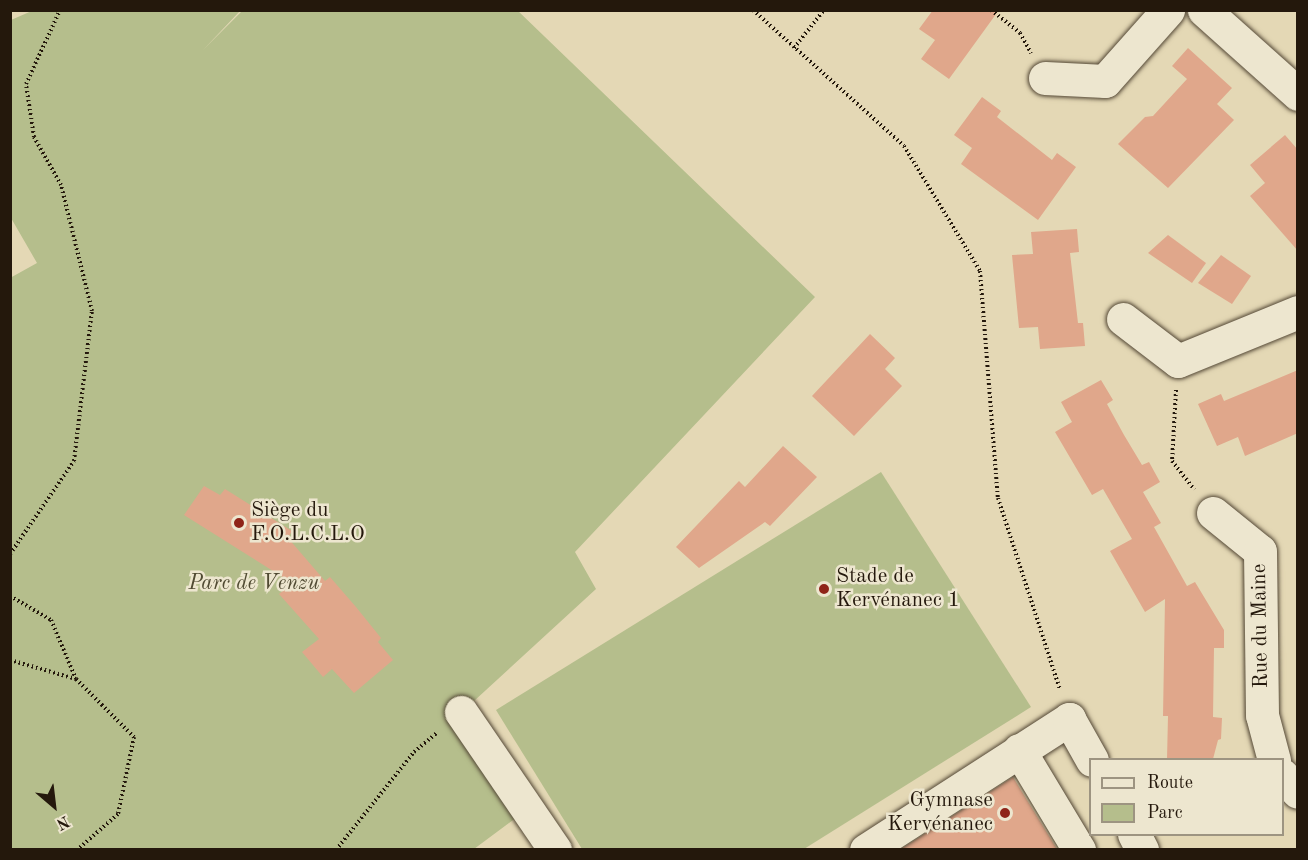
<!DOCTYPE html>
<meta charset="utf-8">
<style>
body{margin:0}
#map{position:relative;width:1308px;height:860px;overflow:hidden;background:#e4d8b5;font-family:"Old Standard TT",serif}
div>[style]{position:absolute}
.green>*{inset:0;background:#b5be8c}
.building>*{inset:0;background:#e0a78b}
.path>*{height:4px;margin-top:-2px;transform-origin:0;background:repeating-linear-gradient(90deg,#24180c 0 1.5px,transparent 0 4.5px)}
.roads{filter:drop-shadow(0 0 2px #544836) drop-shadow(0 0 2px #544836)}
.minor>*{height:33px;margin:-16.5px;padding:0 16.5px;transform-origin:16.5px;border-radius:16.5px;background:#ede6cf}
.dots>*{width:16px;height:16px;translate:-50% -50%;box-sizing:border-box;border:3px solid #ede6cf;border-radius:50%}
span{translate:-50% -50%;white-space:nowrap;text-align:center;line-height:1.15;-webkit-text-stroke:5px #ede6cf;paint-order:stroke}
.poi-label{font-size:21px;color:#24180c}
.left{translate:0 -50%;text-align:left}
.right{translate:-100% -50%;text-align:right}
.park-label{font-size:21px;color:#504a32;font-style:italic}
.street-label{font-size:21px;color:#24180c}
.frame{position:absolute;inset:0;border:12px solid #24180c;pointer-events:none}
.legend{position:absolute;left:1089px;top:758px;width:195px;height:78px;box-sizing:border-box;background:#ede6cf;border:2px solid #9d9481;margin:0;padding:8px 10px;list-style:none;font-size:18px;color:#24180c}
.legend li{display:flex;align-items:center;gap:12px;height:30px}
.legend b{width:30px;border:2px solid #9d9481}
.north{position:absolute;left:24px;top:776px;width:60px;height:60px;-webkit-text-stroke:4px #ede6cf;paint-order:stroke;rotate:152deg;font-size:16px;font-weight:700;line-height:24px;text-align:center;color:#24180c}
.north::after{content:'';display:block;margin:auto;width:21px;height:27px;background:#24180c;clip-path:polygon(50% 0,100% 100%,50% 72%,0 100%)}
</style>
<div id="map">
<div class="green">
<i style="clip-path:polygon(34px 10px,240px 11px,203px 50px,242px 11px,517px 10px,815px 297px,575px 552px,596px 589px,462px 712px,528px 809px,474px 849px,11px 850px,10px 278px,37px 263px,11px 218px,11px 20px)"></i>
<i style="clip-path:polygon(881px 472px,1031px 707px,804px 849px,582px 849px,496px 710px)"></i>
</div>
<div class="building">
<i style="clip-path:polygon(933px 10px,999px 10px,949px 79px,921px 59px,935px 40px,919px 29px)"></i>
<i style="clip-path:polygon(1188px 48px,1232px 88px,1217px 104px,1234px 120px,1168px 188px,1118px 144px,1145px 117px,1153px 116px,1187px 79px,1172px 66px)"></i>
<i style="clip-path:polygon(982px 97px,1001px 111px,997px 117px,1052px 160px,1057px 153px,1076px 167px,1038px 220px,961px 164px,972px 148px,954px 135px)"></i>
<i style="clip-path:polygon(1285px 135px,1298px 150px,1298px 251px,1250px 196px,1265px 183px,1250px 165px)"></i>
<i style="clip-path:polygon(1077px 229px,1079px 252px,1070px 253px,1078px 323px,1083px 323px,1085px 346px,1040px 349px,1038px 327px,1019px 328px,1012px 255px,1033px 254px,1031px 232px)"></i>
<i style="clip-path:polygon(1168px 235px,1206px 263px,1192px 283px,1148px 253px)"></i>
<i style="clip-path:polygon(1221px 255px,1251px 276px,1232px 304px,1198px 283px)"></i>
<i style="clip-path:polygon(870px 334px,895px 358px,885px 369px,902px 386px,854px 436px,812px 396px)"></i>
<i style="clip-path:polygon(1298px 370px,1298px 433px,1245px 456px,1238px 437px,1217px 446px,1198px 404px,1221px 394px,1224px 401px)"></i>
<i style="clip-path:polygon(1101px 380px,1113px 400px,1107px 404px,1124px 435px,1142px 465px,1149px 462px,1160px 482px,1143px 492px,1161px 523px,1154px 527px,1187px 586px,1195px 582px,1224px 630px,1224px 648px,1214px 648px,1213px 717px,1222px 718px,1221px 739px,1218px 740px,1213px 759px,1167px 759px,1168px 716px,1163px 716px,1165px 599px,1145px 612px,1110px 551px,1132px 539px,1103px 489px,1092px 495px,1055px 432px,1072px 422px,1061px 402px)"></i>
<i style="clip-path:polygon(783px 446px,817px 477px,770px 526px,765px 522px,699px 568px,676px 547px,739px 481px,745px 487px)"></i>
<i style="clip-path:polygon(204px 486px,220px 495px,225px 489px,292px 531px,288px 538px,325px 581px,330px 577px,356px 607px,381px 638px,378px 642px,393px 660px,354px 693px,332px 669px,323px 677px,302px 652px,319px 639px,279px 594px,292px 583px,184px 515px)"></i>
<i style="clip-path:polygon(1013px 777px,1057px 849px,901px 849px)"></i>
</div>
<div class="path">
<i style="left:753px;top:10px;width:203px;rotate:42deg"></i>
<i style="left:904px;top:146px;width:146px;rotate:58.7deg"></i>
<i style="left:980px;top:271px;width:228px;rotate:85.5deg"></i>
<i style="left:998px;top:498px;width:202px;rotate:72.1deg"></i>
<i style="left:991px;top:10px;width:37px;rotate:38deg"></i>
<i style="left:1020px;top:33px;width:23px;rotate:61deg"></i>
<i style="left:794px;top:48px;width:48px;rotate:-51.7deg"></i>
<i style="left:1176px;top:390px;width:71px;rotate:93.2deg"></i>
<i style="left:1172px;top:461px;width:36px;rotate:52deg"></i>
<i style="left:10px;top:554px;width:113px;rotate:-55.5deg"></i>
<i style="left:74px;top:461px;width:151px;rotate:-83.2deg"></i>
<i style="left:92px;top:311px;width:130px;rotate:-103.8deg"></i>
<i style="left:61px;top:185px;width:55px;rotate:-119.4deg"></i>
<i style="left:34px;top:137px;width:54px;rotate:-98.6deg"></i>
<i style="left:26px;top:84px;width:81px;rotate:-65.3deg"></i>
<i style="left:10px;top:596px;width:48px;rotate:30.3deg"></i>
<i style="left:51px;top:620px;width:64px;rotate:67deg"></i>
<i style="left:76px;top:679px;width:82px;rotate:45deg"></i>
<i style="left:134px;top:737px;width:79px;rotate:101.7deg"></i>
<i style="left:118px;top:814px;width:55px;rotate:138.7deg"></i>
<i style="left:10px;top:660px;width:69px;rotate:16.1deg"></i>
<i style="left:336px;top:850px;width:125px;rotate:-51.5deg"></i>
<i style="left:414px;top:752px;width:30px;rotate:-40deg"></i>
</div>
<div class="roads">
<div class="minor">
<i style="left:1204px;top:10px;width:126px;rotate:41.8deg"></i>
<i style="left:1045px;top:78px;width:60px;rotate:2.9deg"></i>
<i style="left:1105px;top:81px;width:95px;rotate:-48.4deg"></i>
<i style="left:1123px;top:319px;width:69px;rotate:37.4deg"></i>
<i style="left:1178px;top:361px;width:130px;rotate:-22.2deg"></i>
<i style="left:1213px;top:513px;width:60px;rotate:39deg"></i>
<i style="left:1260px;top:551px;width:164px;rotate:89.3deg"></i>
<i style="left:1262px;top:715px;width:47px;rotate:75.1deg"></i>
<i style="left:461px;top:712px;width:167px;rotate:55.7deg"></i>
<i style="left:1019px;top:750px;width:117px;rotate:59deg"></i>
<i style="left:1282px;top:775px;width:23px;rotate:47deg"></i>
<i style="left:1134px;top:834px;width:18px;rotate:63deg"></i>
<i style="left:866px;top:850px;width:242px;rotate:-32.8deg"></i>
<i style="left:1069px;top:719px;width:47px;rotate:60.7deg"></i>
</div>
</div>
<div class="dots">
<i style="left:239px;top:523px;background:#8f2418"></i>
<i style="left:824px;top:589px;background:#8f2418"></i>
<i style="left:1005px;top:813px;background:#8f2418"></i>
</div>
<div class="poi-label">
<span class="left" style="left:251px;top:523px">Siège du<br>F.O.L.C.L.O</span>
<span class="left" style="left:836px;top:589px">Stade de<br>Kervénanec 1</span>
<span class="right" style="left:993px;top:813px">Gymnase<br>Kervénanec</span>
</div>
<div class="park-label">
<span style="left:254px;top:584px">Parc de Venzu</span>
</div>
<div class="street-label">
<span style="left:1261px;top:626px;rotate:-91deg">Rue du Maine</span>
</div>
<div class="frame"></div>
<ul class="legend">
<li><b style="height:8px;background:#ede6cf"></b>Route</li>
<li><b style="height:16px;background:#b5be8c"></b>Parc</li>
</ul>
<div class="north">N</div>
</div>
